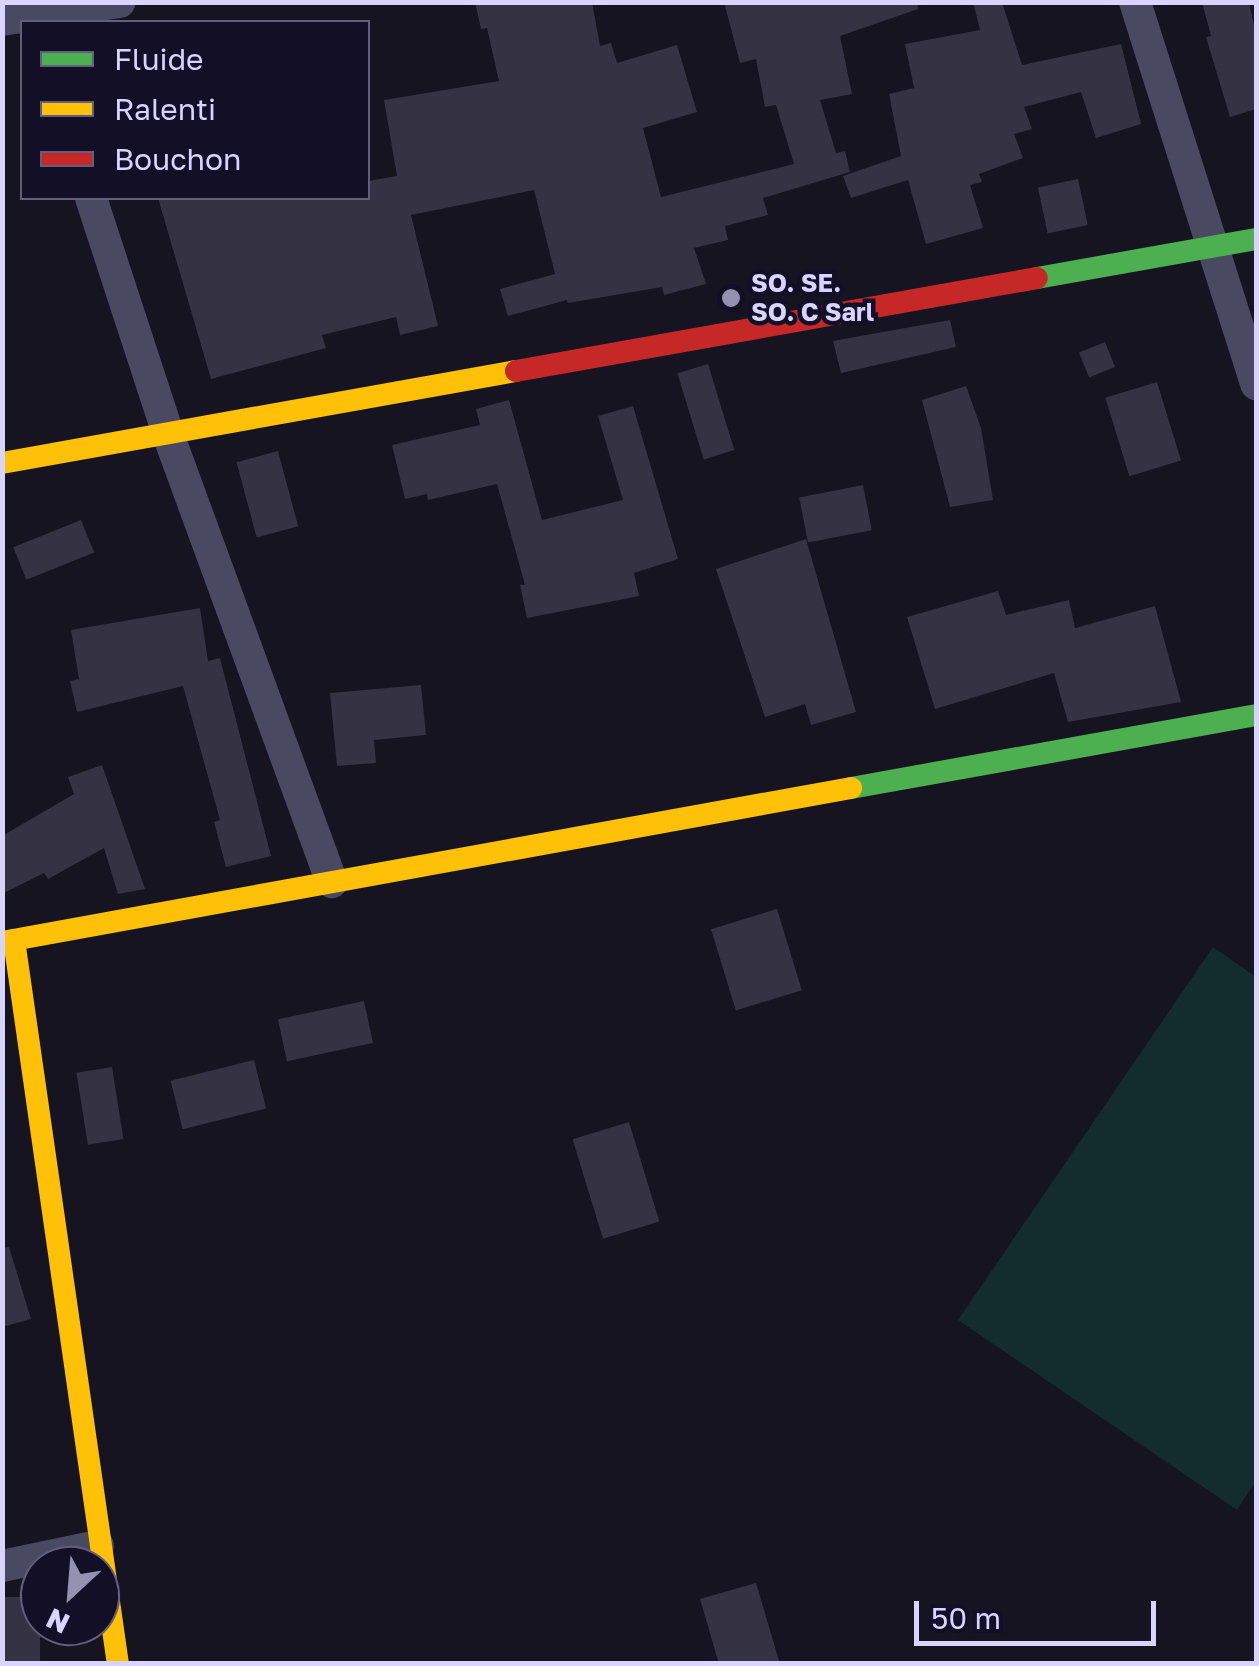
<!DOCTYPE html>
<style>
body{margin:0}
#map{position:relative;width:1259px;height:1666px;overflow:hidden;background:#161421;font-family:"Golos Text",sans-serif}
div>[style]{position:absolute}
.green>*{inset:0;background:#132c2d}
.building>*{inset:0;background:#343243;transform-origin:0 0}
.street>*{height:32px;margin:-16px;padding:0 16px;transform-origin:16px;border-radius:16px;background:#4a4962}
.fast>*{height:22px;margin:-11px;padding:0 11px;transform-origin:11px;border-radius:11px;background:#4caf50}
.slow>*{height:22px;margin:-11px;padding:0 11px;transform-origin:11px;border-radius:11px;background:#ffc107}
.jam>*{height:22px;margin:-11px;padding:0 11px;transform-origin:11px;border-radius:11px;background:#c62828}
.dots>*{width:28px;height:28px;translate:-50% -50%;box-sizing:border-box;border:5px solid #130f26;border-radius:50%}
span{translate:-50% -50%;white-space:nowrap;text-align:center;line-height:1.15;-webkit-text-stroke:9px #130f26;paint-order:stroke}
.poi-label{font-size:25px;color:#d9d4ff;font-weight:700}
.left{translate:0 -50%;text-align:left}
.frame{position:absolute;inset:0;border:5px solid #d9d4ff;pointer-events:none}
.legend{position:absolute;left:20px;top:20px;width:350px;height:180px;box-sizing:border-box;background:#130f26;border:2px solid #625e7d;margin:0;padding:12px 18px;list-style:none;font-size:30px;color:#d9d4ff}
.legend li{display:flex;align-items:center;gap:20px;height:50px}
.legend b{width:50px;border:2px solid #625e7d}
.north{position:absolute;left:20px;top:1546px;width:100px;height:100px;box-sizing:border-box;background:#130f26;border:2px solid #625e7d;border-radius:50%;rotate:206deg;font-size:28px;font-weight:700;line-height:40px;text-align:center;color:#d9d4ff}
.north::after{content:'';display:block;margin:auto;width:35px;height:45px;background:#9591b1;clip-path:polygon(50% 0,100% 100%,50% 72%,0 100%)}
.scale{position:absolute;left:914px;top:1601px;width:242px;height:45px;box-sizing:border-box;border:5px solid #d9d4ff;border-top:0;padding-left:12px;font-size:30px;line-height:35px;white-space:nowrap;color:#d9d4ff;-webkit-text-stroke:8px #130f26;paint-order:stroke}
</style>
<div id="map">
<div class="green">
<i style="clip-path:polygon(1213px 947px,1256px 977px,1256px 1481px,1237px 1510px,958px 1320px)"></i>
</div>
<div class="building">
<i style="clip-path:polygon(475px 2px,592px 2px,600px 46px,611px 43px,617px 63px,677px 45px,697px 112px,643px 128px,661px 197px,794px 164px,776px 105px,765px 107px,756px 59px,740px 63px,724px 2px,917px 2px,918px 9px,840px 36px,852px 94px,820px 100px,836px 153px,845px 151px,850px 172px,763px 198px,768px 215px,725px 226px,728px 240px,694px 248px,706px 284px,664px 295px,662px 287px,568px 303px,567px 300px,508px 316px,500px 289px,555px 274px,534px 190px,411px 215px,438px 326px,400px 335px,396px 317px,322px 335px,326px 348px,211px 379px,158px 198px,368px 198px,368px 181px,397px 176px,384px 100px,499px 81px,487px 28px,481px 29px)"></i>
<i style="clip-path:polygon(973px 2px,1002px 2px,1022px 65px,1121px 44px,1141px 124px,1096px 138px,1081px 92px,1024px 107px,1032px 129px,1014px 134px,1023px 158px,979px 174px,982px 182px,970px 185px,983px 228px,926px 244px,908px 180px,851px 198px,843px 176px,901px 156px,889px 94px,914px 88px,905px 44px,980px 30px)"></i>
<i style="clip-path:polygon(1202px 2px,1249px 2px,1256px 35px,1256px 109px,1230px 117px,1206px 37px,1211px 36px)"></i>
<i style="left:1078px;top:179px;width:47px;height:41px;rotate:78deg"></i>
<i style="clip-path:polygon(950px 320px,956px 347px,841px 373px,833px 341px)"></i>
<i style="left:1105px;top:342px;width:27px;height:28px;rotate:68deg"></i>
<i style="left:708px;top:364px;width:90px;height:32px;rotate:73deg"></i>
<i style="left:1157px;top:382px;width:82px;height:54px;rotate:73deg"></i>
<i style="clip-path:polygon(966px 386px,981px 428px,993px 500px,950px 507px,922px 400px)"></i>
<i style="clip-path:polygon(509px 400px,542px 520px,623px 500px,598px 416px,633px 406px,678px 559px,634px 573px,639px 596px,527px 618px,520px 585px,525px 585px,497px 484px,428px 500px,427px 494px,405px 499px,392px 445px,480px 425px,476px 409px)"></i>
<i style="left:278px;top:451px;width:78px;height:43px;rotate:75deg"></i>
<i style="left:863px;top:485px;width:46px;height:65px;rotate:79deg"></i>
<i style="left:81px;top:520px;width:35px;height:73px;rotate:68deg"></i>
<i style="clip-path:polygon(806px 539px,856px 712px,811px 725px,805px 704px,765px 717px,716px 569px)"></i>
<i style="clip-path:polygon(998px 591px,1006px 615px,1069px 600px,1075px 628px,1155px 606px,1181px 702px,1068px 722px,1054px 673px,935px 709px,907px 617px)"></i>
<i style="clip-path:polygon(200px 608px,208px 661px,220px 658px,271px 856px,226px 867px,214px 822px,220px 820px,183px 686px,77px 712px,70px 681px,79px 679px,71px 630px)"></i>
<i style="clip-path:polygon(421px 685px,426px 735px,374px 740px,376px 763px,337px 766px,330px 693px)"></i>
<i style="clip-path:polygon(102px 765px,145px 889px,118px 894px,104px 848px,48px 879px,44px 873px,2px 894px,2px 836px,74px 794px,68px 777px)"></i>
<i style="left:777px;top:909px;width:85px;height:69px;rotate:73deg"></i>
<i style="left:364px;top:1001px;width:43px;height:88px;rotate:78deg"></i>
<i style="left:254px;top:1060px;width:50px;height:86px;rotate:76deg"></i>
<i style="left:112px;top:1067px;width:73px;height:36px;rotate:81deg"></i>
<i style="left:629px;top:1122px;width:104px;height:59px;rotate:73deg"></i>
<i style="clip-path:polygon(9px 1247px,31px 1319px,2px 1327px,2px 1248px)"></i>
<i style="clip-path:polygon(756px 1583px,780px 1664px,719px 1664px,700px 1599px)"></i>
<i style="left:40px;top:1597px;width:67px;height:38px;rotate:90deg"></i>
</div>
<div class="street">
<i style="left:1135px;top:2px;width:401px;rotate:72.4deg"></i>
<i style="left:2px;top:20px;width:119px;rotate:-8.7deg"></i>
<i style="left:91px;top:198px;width:251px;rotate:71.9deg"></i>
<i style="left:169px;top:437px;width:474px;rotate:69.9deg"></i>
<i style="left:2px;top:1566px;width:98px;rotate:-11.8deg"></i>
</div>
<div class="fast">
<i style="left:1037px;top:278px;width:222px;rotate:-10.1deg"></i>
<i style="left:851px;top:788px;width:412px;rotate:-10.2deg"></i>
</div>
<div class="slow">
<i style="left:2px;top:463px;width:522px;rotate:-10.15deg"></i>
<i style="left:14px;top:940px;width:731px;rotate:81.83deg"></i>
<i style="left:2px;top:942px;width:863px;rotate:-10.28deg"></i>
</div>
<div class="jam">
<i style="left:516px;top:371px;width:529px;rotate:-10.12deg"></i>
</div>
<div class="dots">
<i style="left:731px;top:298px;background:#9591b1"></i>
</div>
<div class="poi-label">
<span class="left" style="left:751px;top:298px">SO. SE.<br>SO. C Sarl</span>
</div>
<div class="frame"></div>
<ul class="legend">
<li><b style="height:12px;background:#4caf50"></b>Fluide</li>
<li><b style="height:12px;background:#ffc107"></b>Ralenti</li>
<li><b style="height:12px;background:#c62828"></b>Bouchon</li>
</ul>
<div class="north">N</div>
<div class="scale">50 m</div>
</div>
